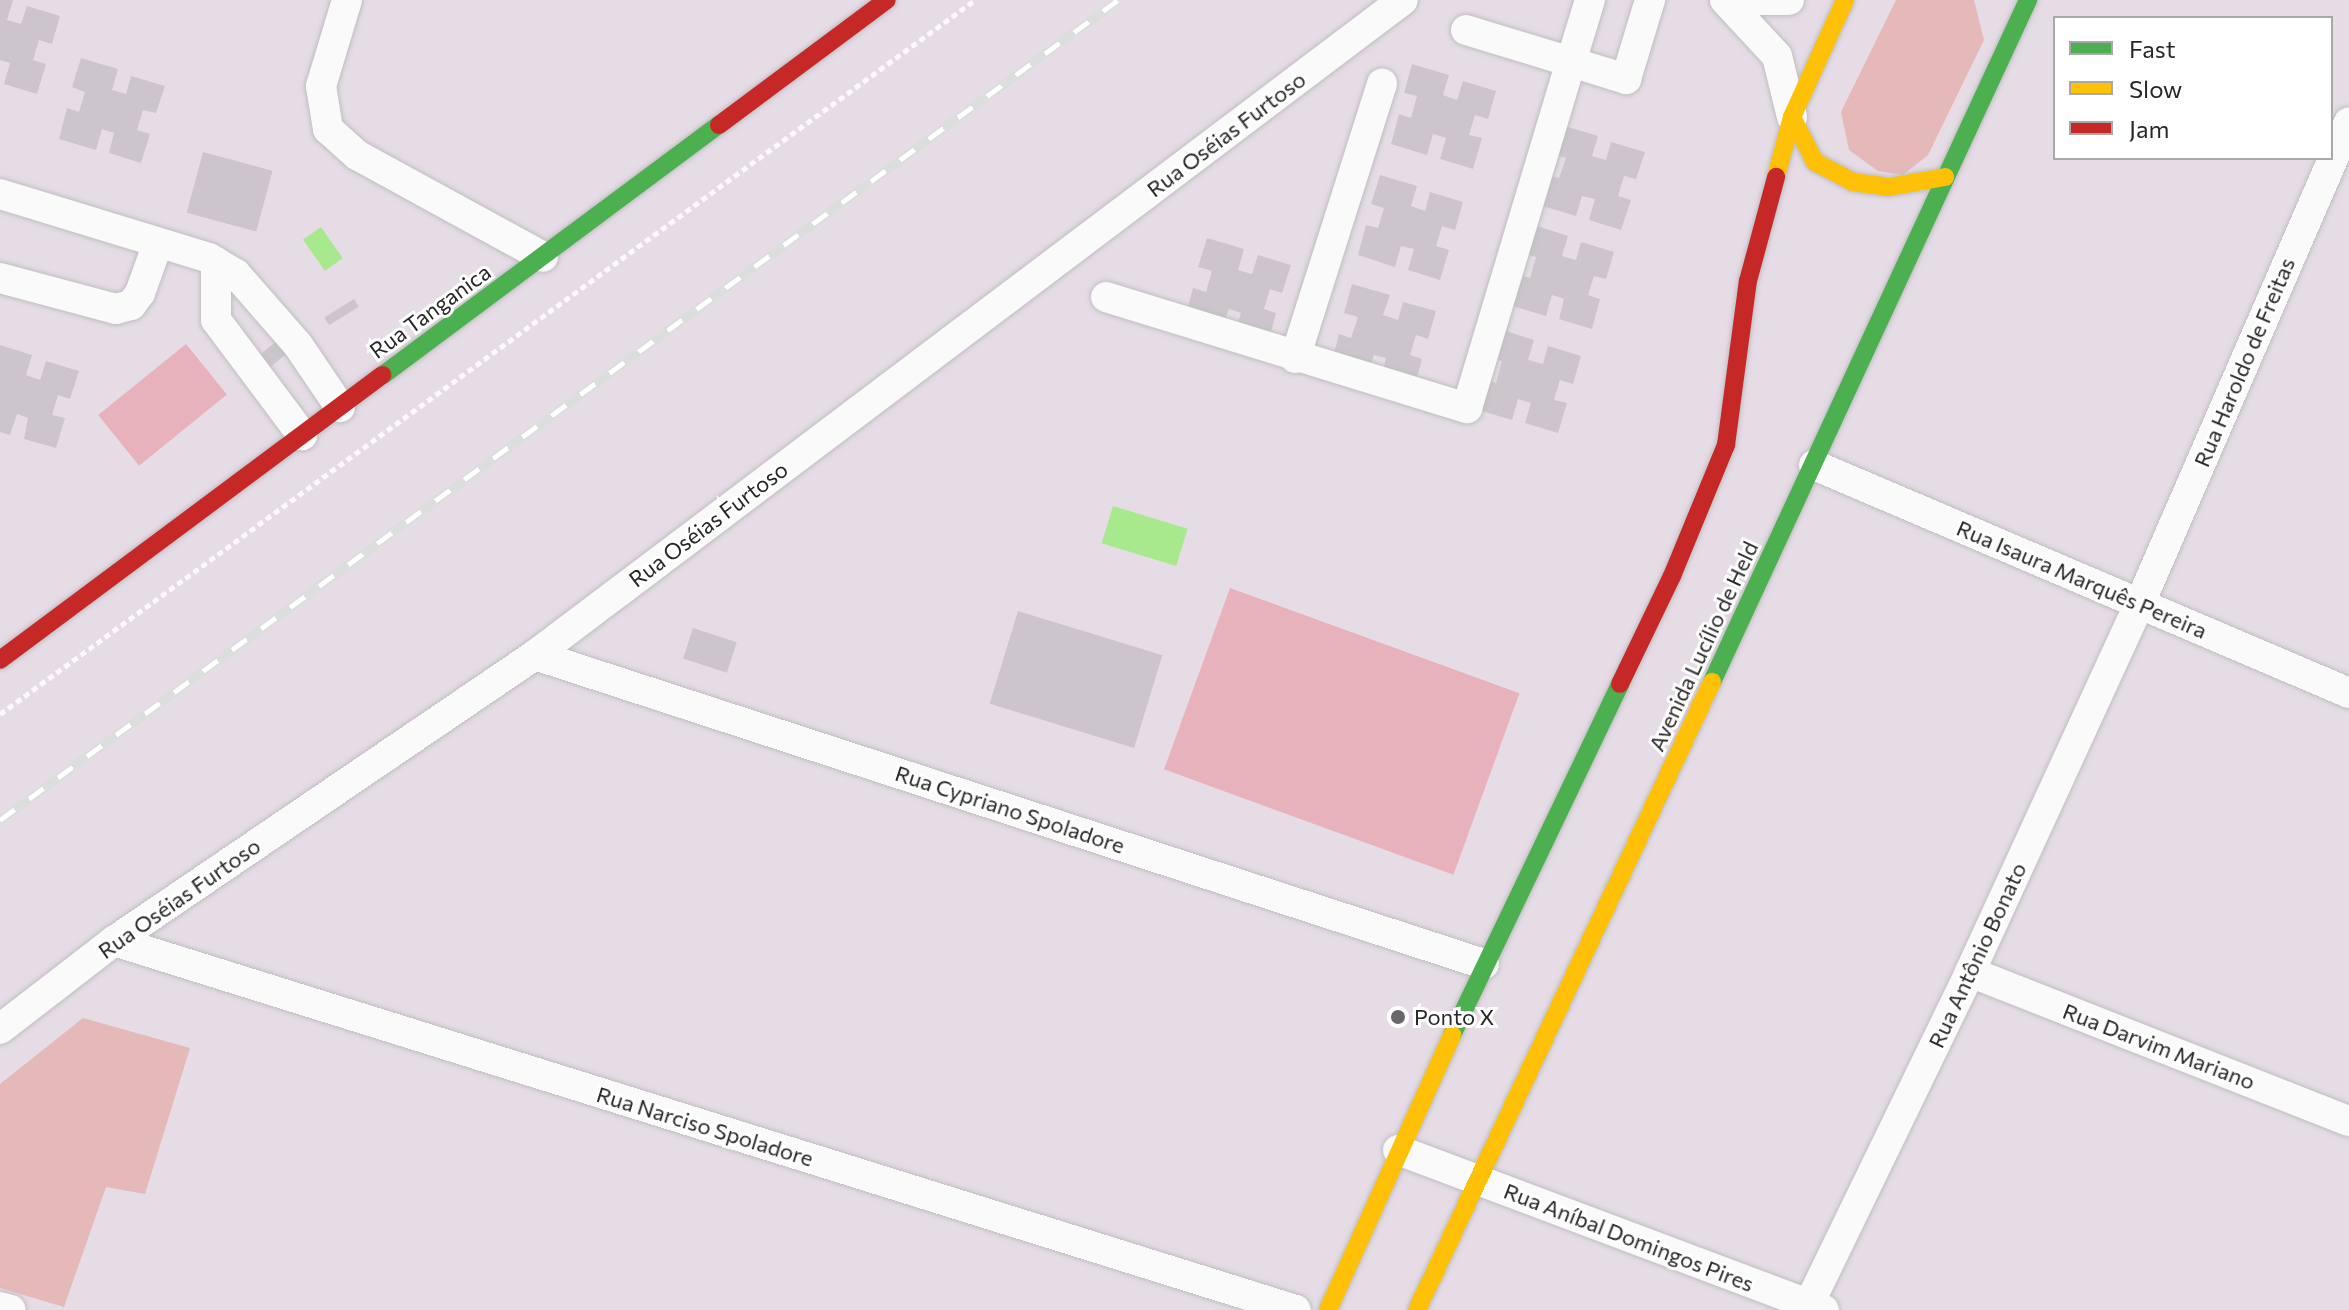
<!DOCTYPE html>
<meta charset="utf-8">
<style>
body{margin:0}
#map{position:relative;width:2349px;height:1310px;overflow:hidden;background:#e6dce6;font-family:Commissioner,sans-serif}
div>[style]{position:absolute}
.green>*{inset:0;background:#e4b9b8}
.pitch>*{inset:0;background:#e8b2bc;transform-origin:0 0}
.water>*{inset:0;background:#a8e98e;transform-origin:0 0}
.building>*{inset:0;background:#ccc6cc;transform-origin:0 0}
.path>*{height:5px;margin-top:-2.5px;transform-origin:0;background:repeating-linear-gradient(90deg,#fbfafb 0 6px,transparent 0 10px)}
.roads{filter:drop-shadow(0 0 2px #bfbec0) drop-shadow(0 0 2px #bfbec0)}
.street>*{height:30px;margin:-15px;padding:0 15px;transform-origin:15px;border-radius:15px;background:#fbfafb}
.fast>*{height:18px;margin:-9px;padding:0 9px;transform-origin:9px;border-radius:9px;background:#4caf50}
.slow>*{height:18px;margin:-9px;padding:0 9px;transform-origin:9px;border-radius:9px;background:#ffc107}
.jam>*{height:18px;margin:-9px;padding:0 9px;transform-origin:9px;border-radius:9px;background:#c62828}
.rail>*{height:9px;margin-top:-4.5px;transform-origin:0;background:repeating-linear-gradient(90deg,#fff 0 18px,#dcdddd 0 36px);box-sizing:border-box;border-block:2px solid #dcdddd}
.dots>*{width:22px;height:22px;translate:-50% -50%;box-sizing:border-box;border:4px solid #fff;border-radius:50%}
span{translate:-50% -50%;white-space:nowrap;text-align:center;line-height:1.15;-webkit-text-stroke:6px #fff;paint-order:stroke}
.street-label{font-size:22px;color:#272727}
.poi-label{font-size:22px;color:#272727}
.left{translate:0 -50%;text-align:left}
.legend{position:absolute;left:2053px;top:16px;width:280px;height:144px;box-sizing:border-box;background:#fff;border:2px solid #a9a9a9;margin:0;padding:10px 14px;list-style:none;font-size:24px;color:#272727}
.legend li{display:flex;align-items:center;gap:16px;height:40px}
.legend b{width:40px;border:2px solid #a9a9a9}
</style>
<div id="map">
<div class="green">
<i style="clip-path:polygon(1896px 0,1974px 0,1984px 40px,1928px 155px,1903px 175px,1878px 171px,1849px 150px,1841px 112px)"></i>
<i style="clip-path:polygon(83px 1018px,190px 1048px,145px 1194px,106px 1187px,64px 1307px,0 1288px,0 1084px)"></i>
</div>
<div class="pitch">
<i style="left:186px;top:344px;width:65px;height:113px;rotate:51deg"></i>
<i style="left:1230px;top:588px;width:308px;height:193px;rotate:20deg"></i>
</div>
<div class="water">
<i style="left:321px;top:227px;width:38px;height:22px;rotate:55deg"></i>
<i style="left:1113px;top:506px;width:78px;height:39px;rotate:17deg"></i>
</div>
<div class="building">
<i style="clip-path:polygon(0 0,13px 0,7px 20px,21px 24px,27px 6px,60px 16px,52px 44px,39px 40px,33px 60px,46px 64px,37px 94px,4px 84px,10px 63px,0 60px)"></i>
<i style="clip-path:polygon(81px 58px,118px 69px,112px 90px,126px 94px,131px 76px,165px 86px,156px 113px,143px 110px,137px 130px,150px 134px,141px 163px,109px 153px,114px 133px,102px 129px,96px 150px,59px 139px,67px 108px,79px 112px,85px 92px,72px 87px)"></i>
<i style="clip-path:polygon(1412px 64px,1449px 75px,1443px 95px,1457px 100px,1463px 81px,1496px 91px,1488px 119px,1475px 115px,1469px 135px,1482px 138px,1473px 169px,1440px 159px,1446px 138px,1433px 134px,1427px 155px,1391px 144px,1399px 114px,1411px 118px,1417px 96px,1404px 93px)"></i>
<i style="clip-path:polygon(1561px 125px,1598px 136px,1592px 156px,1606px 160px,1611px 142px,1645px 152px,1636px 179px,1624px 176px,1618px 196px,1631px 200px,1621px 230px,1589px 220px,1595px 199px,1582px 196px,1576px 216px,1539px 205px,1547px 175px,1559px 178px,1566px 158px,1552px 154px)"></i>
<i style="left:203px;top:152px;width:72px;height:63px;rotate:15deg"></i>
<i style="clip-path:polygon(1380px 175px,1417px 186px,1411px 206px,1425px 211px,1430px 192px,1463px 202px,1455px 230px,1442px 226px,1436px 246px,1449px 250px,1440px 280px,1408px 270px,1414px 249px,1401px 246px,1395px 267px,1358px 255px,1366px 225px,1378px 228px,1384px 208px,1371px 204px)"></i>
<i style="clip-path:polygon(1531px 224px,1568px 236px,1562px 256px,1576px 260px,1581px 242px,1614px 252px,1606px 279px,1594px 276px,1588px 295px,1600px 299px,1592px 329px,1559px 319px,1564px 299px,1552px 295px,1546px 316px,1509px 305px,1517px 274px,1530px 278px,1536px 257px,1522px 253px)"></i>
<i style="clip-path:polygon(1207px 238px,1244px 249px,1238px 270px,1252px 274px,1258px 255px,1291px 265px,1282px 293px,1270px 289px,1264px 309px,1276px 313px,1268px 343px,1235px 333px,1241px 313px,1229px 309px,1222px 329px,1185px 318px,1193px 288px,1206px 292px,1212px 271px,1198px 267px)"></i>
<i style="clip-path:polygon(1352px 284px,1390px 295px,1383px 315px,1398px 320px,1403px 302px,1436px 311px,1428px 339px,1416px 335px,1410px 355px,1422px 359px,1414px 389px,1381px 379px,1386px 358px,1374px 355px,1367px 375px,1331px 365px,1339px 334px,1351px 338px,1358px 317px,1344px 313px)"></i>
<i style="left:354px;top:299px;width:9px;height:35px;rotate:58deg"></i>
<i style="clip-path:polygon(1497px 328px,1534px 340px,1528px 360px,1543px 364px,1548px 346px,1581px 356px,1573px 384px,1560px 380px,1554px 400px,1567px 403px,1558px 433px,1525px 423px,1531px 403px,1518px 399px,1512px 420px,1475px 409px,1483px 379px,1496px 383px,1502px 361px,1489px 358px)"></i>
<i style="left:279px;top:339px;width:16px;height:25px;rotate:50deg"></i>
<i style="clip-path:polygon(0 345px,32px 355px,26px 375px,40px 380px,46px 361px,79px 371px,70px 399px,58px 395px,52px 415px,65px 418px,56px 448px,24px 439px,28px 418px,17px 414px,10px 435px,0 432px)"></i>
<i style="left:1018px;top:611px;width:151px;height:97px;rotate:17deg"></i>
<i style="left:693px;top:628px;width:46px;height:32px;rotate:18deg"></i>
</div>
<div class="path">
<i style="left:0;top:714px;width:1208px;rotate:-36.22deg"></i>
</div>
<div class="roads">
<div class="street">
<i style="left:347px;top:0;width:90px;rotate:106.8deg"></i>
<i style="left:321px;top:86px;width:44px;rotate:80.8deg"></i>
<i style="left:328px;top:129px;width:39px;rotate:42deg"></i>
<i style="left:357px;top:155px;width:212px;rotate:28.7deg"></i>
<i style="left:1725px;top:0;width:76px;rotate:47.1deg"></i>
<i style="left:1777px;top:56px;width:63px;rotate:76.2deg"></i>
<i style="left:1742px;top:0;width:47px"></i>
<i style="left:1466px;top:30px;width:110px;rotate:16.9deg"></i>
<i style="left:1571px;top:62px;width:65px;rotate:-73deg"></i>
<i style="left:0;top:194px;width:219px;rotate:17deg"></i>
<i style="left:209px;top:258px;width:31px;rotate:31deg"></i>
<i style="left:236px;top:274px;width:94px;rotate:48.9deg"></i>
<i style="left:298px;top:345px;width:75px;rotate:55.9deg"></i>
<i style="left:216px;top:262px;width:58px;rotate:90deg"></i>
<i style="left:216px;top:320px;width:144px;rotate:53.2deg"></i>
<i style="left:0;top:278px;width:120px;rotate:15deg"></i>
<i style="left:116px;top:309px;width:16px;rotate:-15deg"></i>
<i style="left:131px;top:305px;width:15px;rotate:-53deg"></i>
<i style="left:140px;top:293px;width:53px;rotate:-70.2deg"></i>
<i style="left:1106px;top:297px;width:378px;rotate:17.1deg"></i>
<i style="left:1467px;top:408px;width:361px;rotate:-73.3deg"></i>
<i style="left:1571px;top:62px;width:58px;rotate:17.2deg"></i>
<i style="left:1626px;top:79px;width:83px;rotate:-73.1deg"></i>
<i style="left:1295px;top:358px;width:288px;rotate:-72.4deg"></i>
<i style="left:1814px;top:465px;width:582px;rotate:23.08deg"></i>
<i style="left:535px;top:655px;width:998px;rotate:18.04deg"></i>
<i style="left:114px;top:941px;width:1238px;rotate:17.34deg"></i>
<i style="left:1970px;top:972px;width:407px;rotate:21.5deg"></i>
<i style="left:0;top:1029px;width:144px;rotate:-37.7deg"></i>
<i style="left:114px;top:941px;width:509px;rotate:-34.19deg"></i>
<i style="left:535px;top:655px;width:1087px;rotate:-37.04deg"></i>
<i style="left:1398px;top:1150px;width:455px;rotate:20.6deg"></i>
<i style="left:1809px;top:1304px;width:369px;rotate:-64.1deg"></i>
<i style="left:1970px;top:972px;width:406px;rotate:-65.3deg"></i>
<i style="left:2140px;top:603px;width:524px;rotate:-66.51deg"></i>
<i style="left:0;top:1307px;width:11px;rotate:15deg"></i>
</div>
<div class="fast">
<i style="left:383px;top:375px;width:419px;rotate:-36.7deg"></i>
<i style="left:1712px;top:682px;width:752px;rotate:-65.14deg"></i>
<i style="left:1452px;top:1035px;width:389px;rotate:-64.4deg"></i>
</div>
<div class="slow">
<i style="left:1792px;top:117px;width:51px;rotate:62.9deg"></i>
<i style="left:1815px;top:162px;width:43px;rotate:27.8deg"></i>
<i style="left:1853px;top:182px;width:36px;rotate:8deg"></i>
<i style="left:1889px;top:187px;width:57px;rotate:-10.1deg"></i>
<i style="left:1776px;top:177px;width:62px;rotate:-75.1deg"></i>
<i style="left:1792px;top:117px;width:128px;rotate:-65.6deg"></i>
<i style="left:1328px;top:1310px;width:302px;rotate:-65.7deg"></i>
<i style="left:1417px;top:1310px;width:694px;rotate:-64.84deg"></i>
</div>
<div class="jam">
<i style="left:719px;top:125px;width:209px;rotate:-36.7deg"></i>
<i style="left:0;top:660px;width:477px;rotate:-36.7deg"></i>
<i style="left:1620px;top:684px;width:120px;rotate:-64.3deg"></i>
<i style="left:1672px;top:576px;width:142px;rotate:-67.6deg"></i>
<i style="left:1726px;top:445px;width:165px;rotate:-82.4deg"></i>
<i style="left:1748px;top:281px;width:108px;rotate:-74.9deg"></i>
</div>
</div>
<div class="rail">
<i style="left:0;top:820px;width:1386px;rotate:-36.26deg"></i>
</div>
<div class="dots">
<i style="left:1398px;top:1017px;background:#6a666a"></i>
</div>
<div class="street-label">
<span style="left:1226px;top:134px;rotate:-37deg">Rua Oséias Furtoso</span>
<span style="left:430px;top:311px;rotate:-36deg">Rua Tanganica</span>
<span style="left:2244px;top:362px;rotate:-67deg">Rua Haroldo de Freitas</span>
<span style="left:708px;top:524px;rotate:-37deg">Rua Oséias Furtoso</span>
<span style="left:2082px;top:579px;rotate:23deg">Rua Isaura Marquês Pereira</span>
<span style="left:1703px;top:646px;rotate:-65deg">Avenida Lucílio de Held</span>
<span style="left:1010px;top:809px;rotate:18deg">Rua Cypriano Spoladore</span>
<span style="left:179px;top:898px;rotate:-35deg">Rua Oséias Furtoso</span>
<span style="left:1977px;top:955px;rotate:-65deg">Rua Antônio Bonato</span>
<span style="left:2159px;top:1046px;rotate:21deg">Rua Darvim Mariano</span>
<span style="left:705px;top:1126px;rotate:17deg">Rua Narciso Spoladore</span>
<span style="left:1629px;top:1237px;rotate:21deg">Rua Aníbal Domingos Pires</span>
</div>
<div class="poi-label">
<span class="left" style="left:1414px;top:1017px">Ponto X</span>
</div>
<ul class="legend">
<li><b style="height:10px;background:#4caf50"></b>Fast</li>
<li><b style="height:10px;background:#ffc107"></b>Slow</li>
<li><b style="height:10px;background:#c62828"></b>Jam</li>
</ul>
</div>
